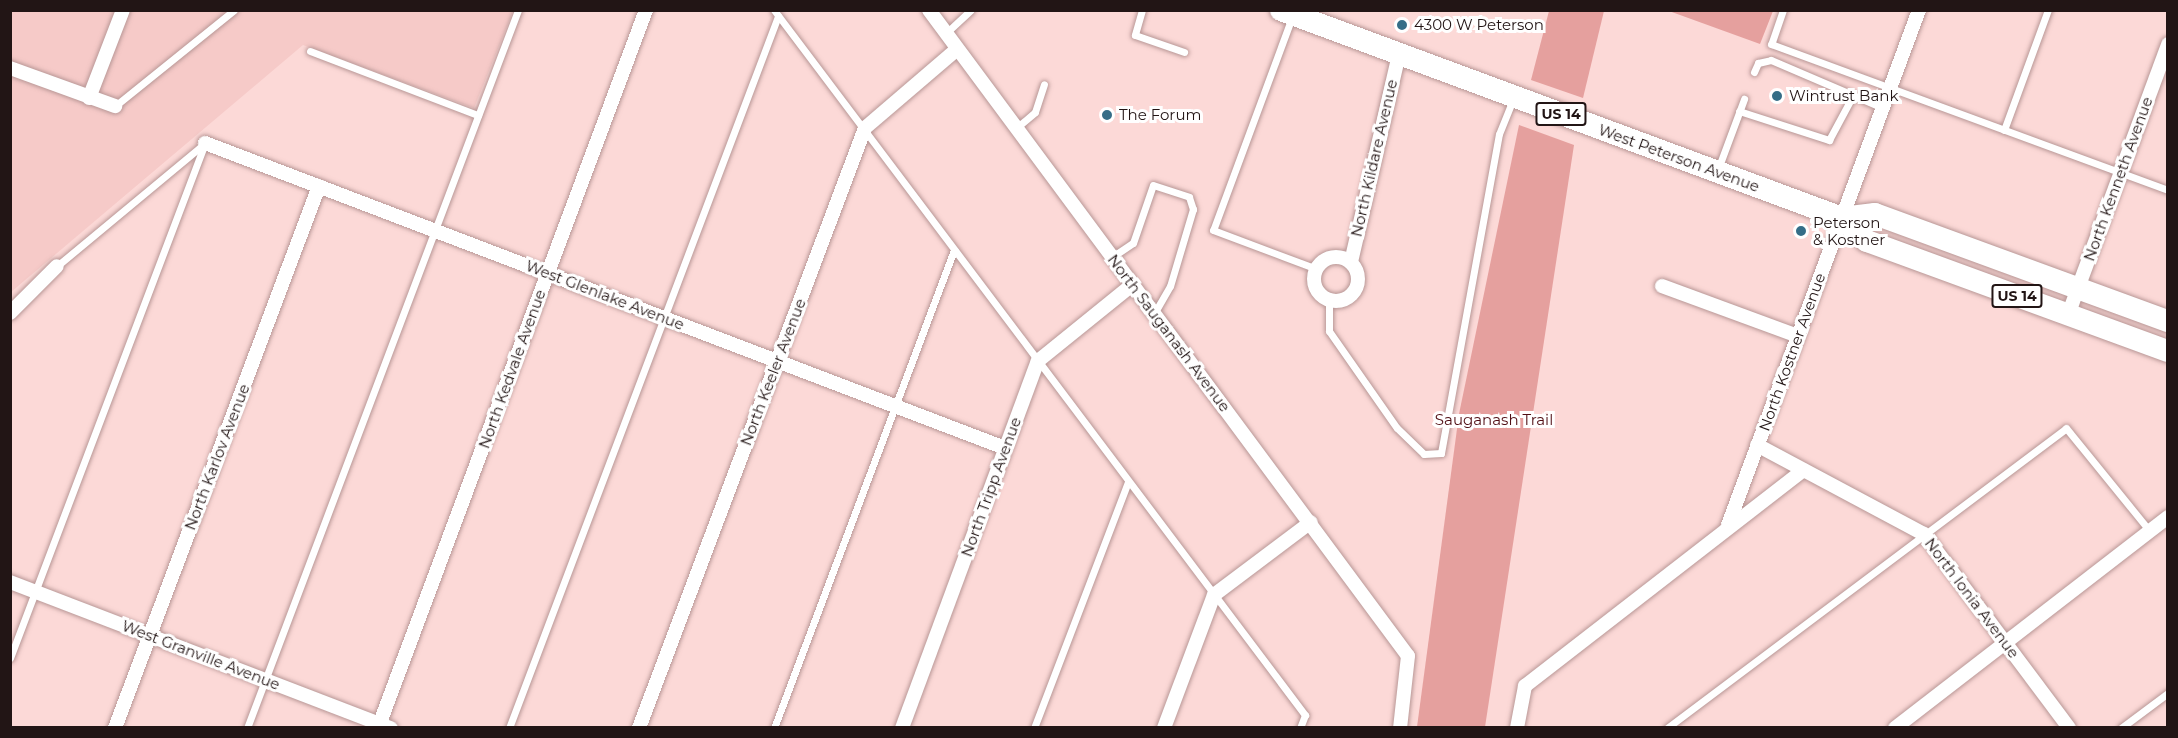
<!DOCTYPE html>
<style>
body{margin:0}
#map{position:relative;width:2178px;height:738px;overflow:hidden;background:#fcd9d7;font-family:Montserrat,sans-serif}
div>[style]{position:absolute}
.built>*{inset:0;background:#f6cac8}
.green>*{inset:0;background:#e5a09e}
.roads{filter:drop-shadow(0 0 2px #b89796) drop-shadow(0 0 2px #b89796)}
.lane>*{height:7px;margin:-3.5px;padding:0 3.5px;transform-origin:3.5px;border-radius:3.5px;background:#fff}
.street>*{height:14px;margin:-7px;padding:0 7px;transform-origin:7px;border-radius:7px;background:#fff}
.street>.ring{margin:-7px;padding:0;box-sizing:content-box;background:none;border:14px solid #fff;border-radius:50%}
.primary>*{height:22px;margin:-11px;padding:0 11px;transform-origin:11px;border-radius:11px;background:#fff}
.dots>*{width:16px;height:16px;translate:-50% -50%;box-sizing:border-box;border:3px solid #fff;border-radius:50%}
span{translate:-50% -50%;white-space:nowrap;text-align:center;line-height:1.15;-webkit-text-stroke:6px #fff;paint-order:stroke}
.shield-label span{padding:2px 4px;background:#fff;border:2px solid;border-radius:4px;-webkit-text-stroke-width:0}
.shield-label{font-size:14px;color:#221515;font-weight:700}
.poi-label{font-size:15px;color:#221515}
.left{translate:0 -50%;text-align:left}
.street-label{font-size:15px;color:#221515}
.park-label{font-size:15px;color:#500e14}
.frame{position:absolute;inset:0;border:12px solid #221515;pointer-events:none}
</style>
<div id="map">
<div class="built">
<i style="clip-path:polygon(11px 11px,513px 11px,474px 108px,303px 45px,11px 292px)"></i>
</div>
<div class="green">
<i style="clip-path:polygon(1549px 11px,1604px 11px,1583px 98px,1531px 80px)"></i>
<i style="clip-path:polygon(1669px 11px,1773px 10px,1773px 11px,1760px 44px)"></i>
<i style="clip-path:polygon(1519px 125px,1574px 145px,1485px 727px,1417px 727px,1459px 414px)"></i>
</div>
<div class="roads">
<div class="lane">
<i style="left:774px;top:10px;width:883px;rotate:53.01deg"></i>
<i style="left:1305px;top:715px;width:14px;rotate:111deg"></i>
<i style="left:1142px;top:10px;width:26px;rotate:106deg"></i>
<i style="left:1135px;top:35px;width:52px;rotate:19.1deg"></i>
<i style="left:1783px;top:10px;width:36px;rotate:109deg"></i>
<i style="left:1771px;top:44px;width:423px;rotate:20.2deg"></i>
<i style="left:1292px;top:17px;width:227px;rotate:110.3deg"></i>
<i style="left:1213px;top:230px;width:111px;rotate:20.6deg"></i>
<i style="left:945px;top:34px;width:35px;rotate:-43deg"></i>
<i style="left:310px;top:51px;width:180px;rotate:20.9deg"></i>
<i style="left:1754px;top:72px;width:10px;rotate:-66deg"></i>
<i style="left:1758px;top:63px;width:13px;rotate:-13deg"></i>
<i style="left:1771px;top:60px;width:122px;rotate:23.2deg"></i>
<i style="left:115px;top:106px;width:153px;rotate:-38.9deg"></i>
<i style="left:1739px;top:111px;width:95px;rotate:17.9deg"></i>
<i style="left:1829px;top:140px;width:47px;rotate:-61.8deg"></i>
<i style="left:1015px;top:129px;width:26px;rotate:-40deg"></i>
<i style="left:1035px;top:112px;width:29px;rotate:-72deg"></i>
<i style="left:2004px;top:130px;width:128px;rotate:-69.9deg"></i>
<i style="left:1718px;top:169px;width:75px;rotate:-69.6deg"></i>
<i style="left:1112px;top:257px;width:25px;rotate:-34deg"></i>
<i style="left:1133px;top:243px;width:61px;rotate:-71deg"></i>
<i style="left:1153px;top:185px;width:38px;rotate:18deg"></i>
<i style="left:1189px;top:197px;width:13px;rotate:72deg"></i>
<i style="left:1193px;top:209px;width:80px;rotate:106.6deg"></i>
<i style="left:1170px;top:286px;width:32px;rotate:120deg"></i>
<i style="left:57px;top:266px;width:190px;rotate:-39.7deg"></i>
<i style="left:1329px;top:301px;width:30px;rotate:90deg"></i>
<i style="left:1329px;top:331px;width:118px;rotate:55deg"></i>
<i style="left:1397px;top:428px;width:37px;rotate:44deg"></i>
<i style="left:1424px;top:454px;width:17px;rotate:-3deg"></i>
<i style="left:1441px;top:453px;width:324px;rotate:-79.7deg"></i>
<i style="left:1499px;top:134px;width:38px;rotate:-68deg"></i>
<i style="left:10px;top:658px;width:551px;rotate:-69.26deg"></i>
<i style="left:247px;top:728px;width:767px;rotate:-69.32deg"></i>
<i style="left:509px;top:728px;width:761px;rotate:-69.3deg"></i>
<i style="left:774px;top:728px;width:511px;rotate:-69.37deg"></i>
<i style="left:1034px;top:728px;width:263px;rotate:-69.1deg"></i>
<i style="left:1667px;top:728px;width:499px;rotate:-36.9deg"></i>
<i style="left:2066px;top:428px;width:132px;rotate:50.9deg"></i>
<i style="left:2121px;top:728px;width:59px;rotate:-36.7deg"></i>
</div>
<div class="street">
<i style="left:929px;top:10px;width:804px;rotate:53.44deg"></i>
<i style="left:1408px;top:656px;width:72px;rotate:96.3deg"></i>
<i style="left:10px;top:68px;width:112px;rotate:19.9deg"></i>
<i style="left:89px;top:98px;width:94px;rotate:-68.9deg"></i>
<i style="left:205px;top:143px;width:856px;rotate:20.87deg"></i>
<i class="ring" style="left:1314px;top:257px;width:30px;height:30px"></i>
<i style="left:1351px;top:262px;width:213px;rotate:-77deg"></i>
<i style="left:1662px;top:286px;width:145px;rotate:20.2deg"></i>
<i style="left:10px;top:313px;width:66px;rotate:-45deg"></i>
<i style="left:2068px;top:315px;width:289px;rotate:-69.7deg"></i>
<i style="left:1757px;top:445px;width:189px;rotate:28.1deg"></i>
<i style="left:1924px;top:534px;width:242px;rotate:53.2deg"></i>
<i style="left:1728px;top:525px;width:549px;rotate:-69.65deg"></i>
<i style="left:10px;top:582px;width:408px;rotate:21deg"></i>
<i style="left:115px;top:728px;width:579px;rotate:-69.37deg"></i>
<i style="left:378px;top:728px;width:766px;rotate:-69.53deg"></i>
<i style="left:639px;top:728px;width:641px;rotate:-69.36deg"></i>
<i style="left:865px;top:128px;width:120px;rotate:-40.6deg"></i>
<i style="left:902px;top:728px;width:391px;rotate:-69.7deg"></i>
<i style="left:1038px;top:361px;width:121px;rotate:-39deg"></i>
<i style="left:1164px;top:728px;width:142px;rotate:-69.4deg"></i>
<i style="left:1214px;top:595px;width:121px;rotate:-37deg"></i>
<i style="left:1517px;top:728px;width:43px;rotate:-79.2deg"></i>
<i style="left:1525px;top:686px;width:352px;rotate:-37.8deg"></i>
<i style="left:1895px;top:728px;width:345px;rotate:-37.7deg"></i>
</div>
<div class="primary">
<i style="left:1281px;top:10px;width:598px;rotate:20.34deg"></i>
<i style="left:1842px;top:218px;width:34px;rotate:43deg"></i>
<i style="left:1867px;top:241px;width:320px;rotate:20.1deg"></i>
<i style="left:1842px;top:218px;width:33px;rotate:-7deg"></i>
<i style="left:1875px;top:214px;width:312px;rotate:20.1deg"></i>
</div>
</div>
<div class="dots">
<i style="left:1402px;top:25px;background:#356d87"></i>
<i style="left:1777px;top:96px;background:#356d87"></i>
<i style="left:1107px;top:115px;background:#356d87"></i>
<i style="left:1801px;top:231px;background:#356d87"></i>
</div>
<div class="shield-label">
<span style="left:1561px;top:114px">US 14</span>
<span style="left:2017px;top:296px">US 14</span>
</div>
<div class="poi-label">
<span class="left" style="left:1414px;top:25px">4300 W Peterson</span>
<span class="left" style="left:1789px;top:96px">Wintrust Bank</span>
<span class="left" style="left:1119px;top:115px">The Forum</span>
<span class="left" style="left:1813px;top:231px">Peterson<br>&amp; Kostner</span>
</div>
<div class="street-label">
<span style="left:1374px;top:158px;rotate:-77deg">North Kildare Avenue</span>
<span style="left:1679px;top:158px;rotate:20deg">West Peterson Avenue</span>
<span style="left:2118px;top:179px;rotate:-70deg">North Kenneth Avenue</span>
<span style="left:605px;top:295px;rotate:21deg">West Glenlake Avenue</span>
<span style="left:1169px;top:333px;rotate:53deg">North Sauganash Avenue</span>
<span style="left:1792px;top:352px;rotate:-70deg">North Kostner Avenue</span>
<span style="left:512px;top:369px;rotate:-70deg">North Kedvale Avenue</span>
<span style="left:773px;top:372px;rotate:-69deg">North Keeler Avenue</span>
<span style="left:217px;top:457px;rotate:-69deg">North Karlov Avenue</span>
<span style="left:991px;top:487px;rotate:-70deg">North Tripp Avenue</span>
<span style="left:1972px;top:598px;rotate:53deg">North Ionia Avenue</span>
<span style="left:201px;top:655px;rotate:21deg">West Granville Avenue</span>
</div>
<div class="park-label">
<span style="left:1494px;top:420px">Sauganash Trail</span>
</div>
<div class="frame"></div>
</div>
